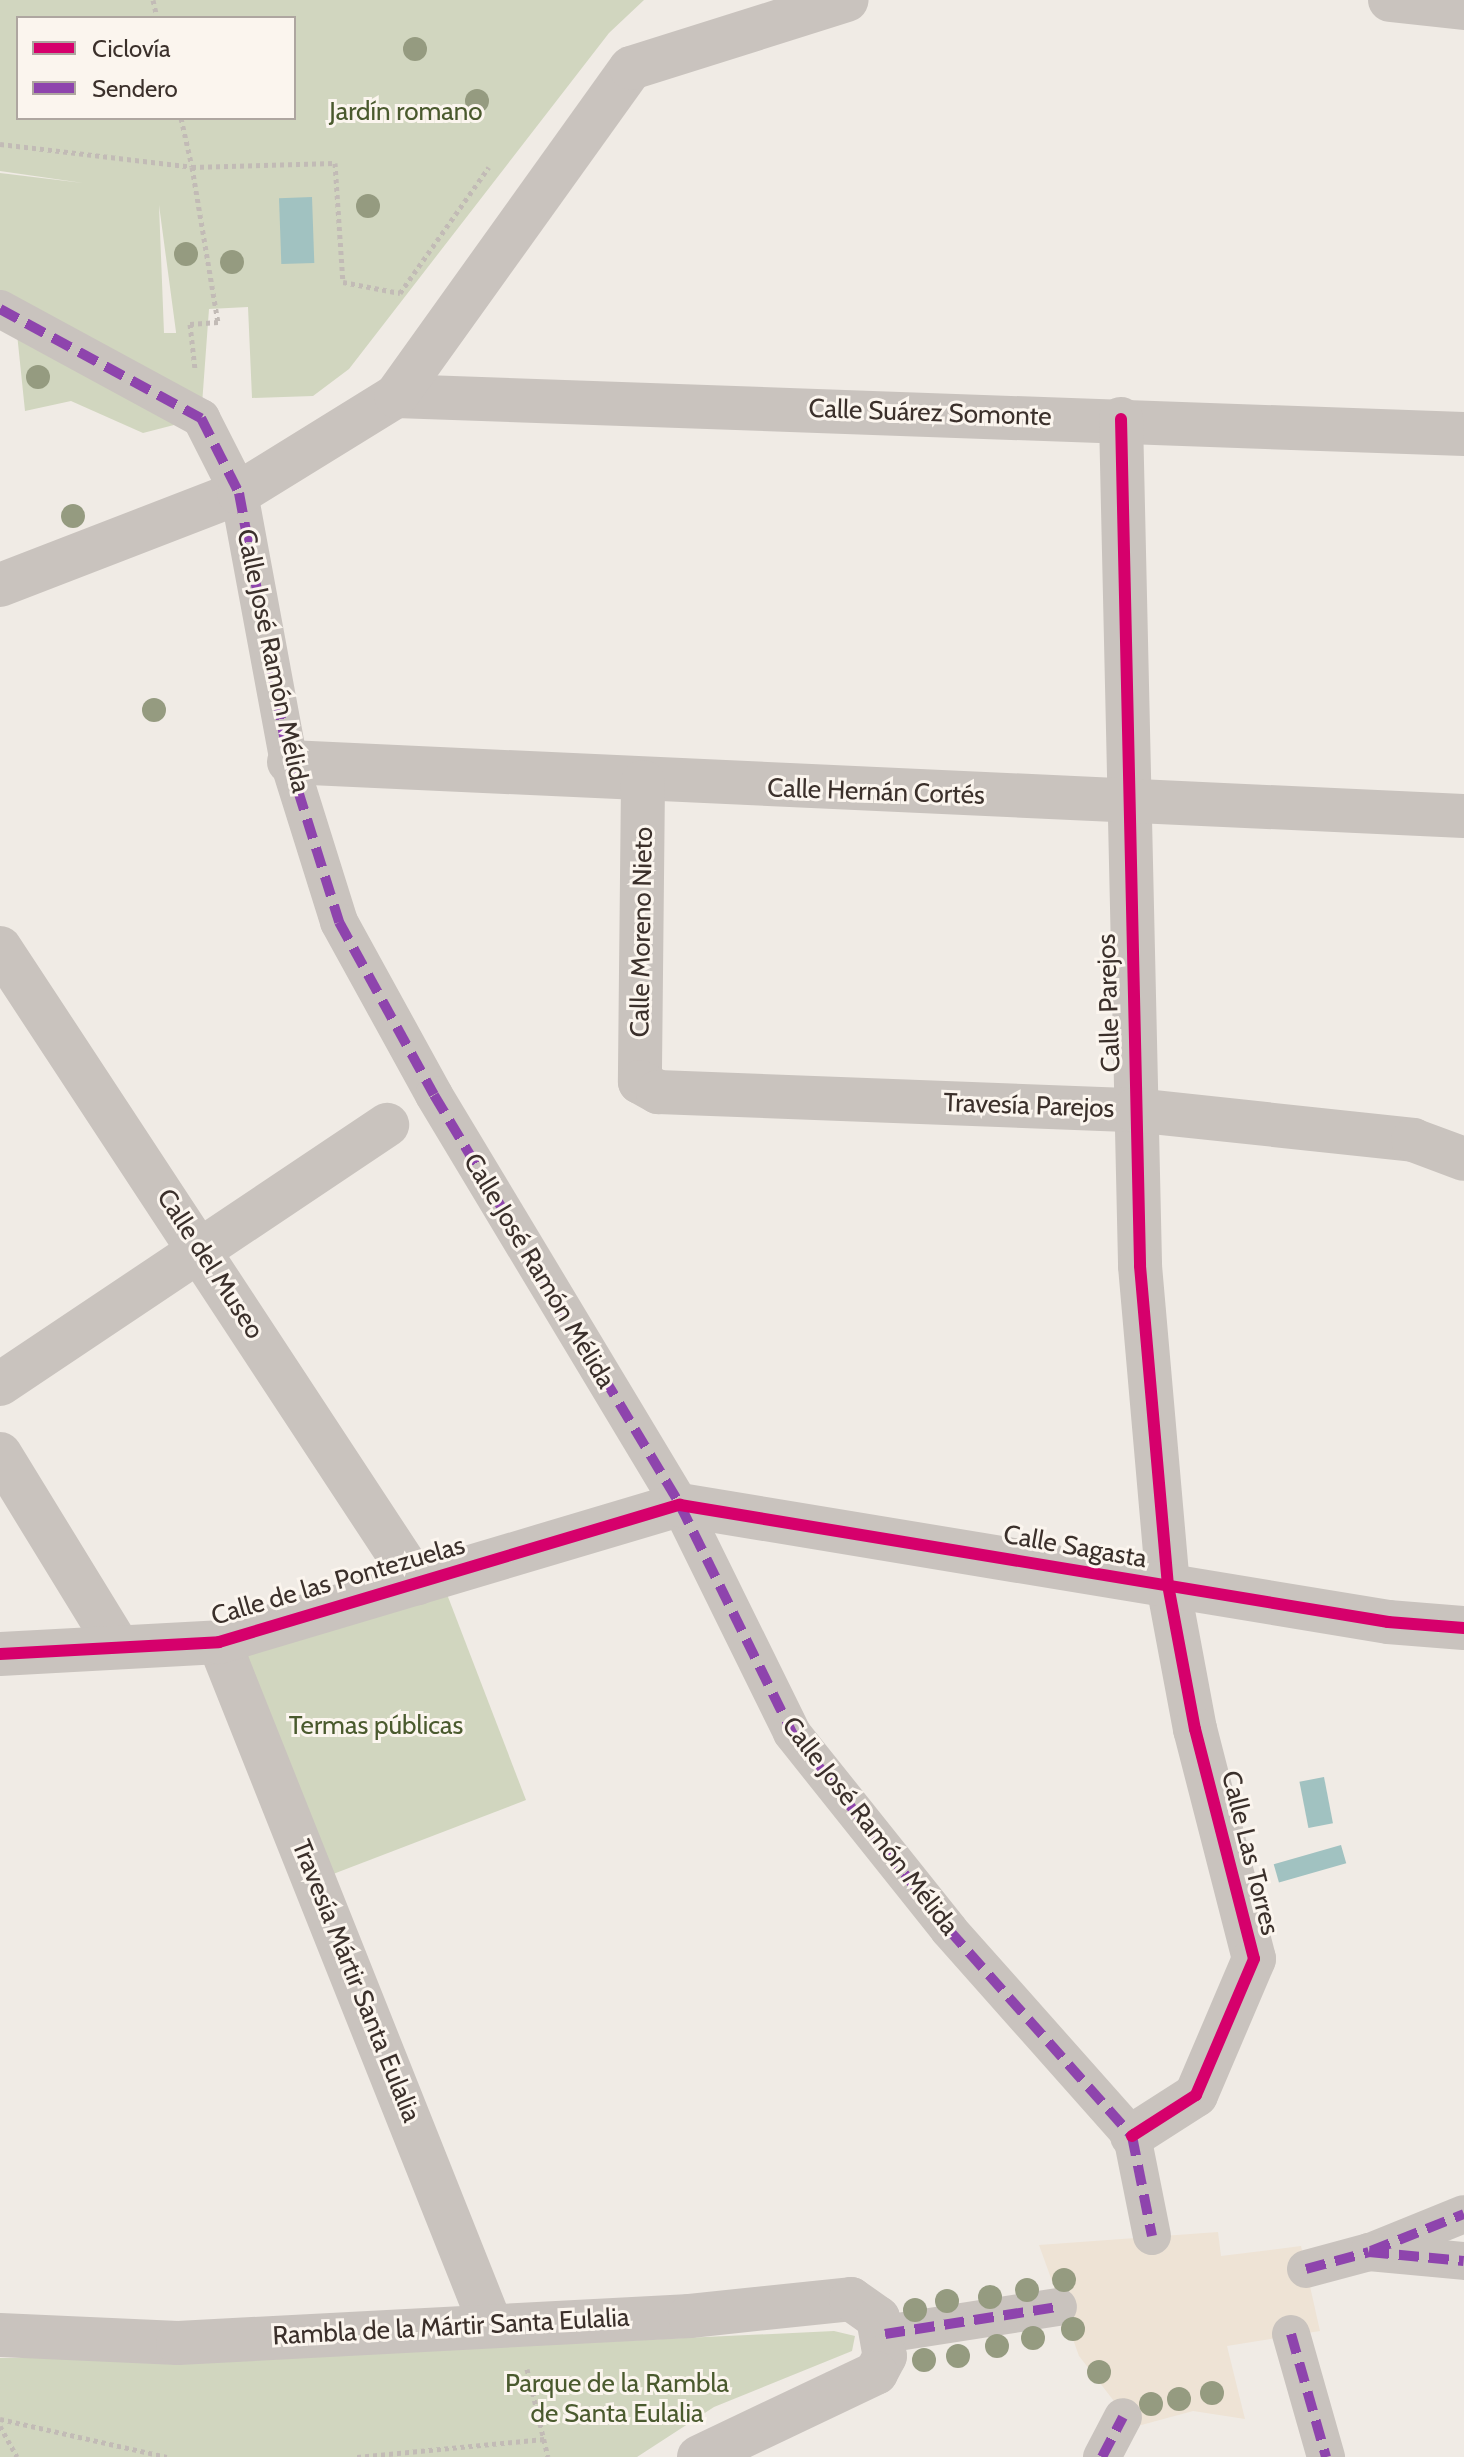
<!DOCTYPE html>
<meta charset="utf-8">
<style>
body{margin:0}
#map{position:relative;width:1464px;height:2457px;overflow:hidden;background:#f0ebe5;font-family:Cabin,sans-serif}
div>[style]{position:absolute}
.green>*{inset:0;background:#d1d6bf;transform-origin:0 0}
.plaza>*{inset:0;background:#eee3d5}
.water>*{inset:0;background:#a1c2c1;transform-origin:0 0}
.path>*{height:5px;margin-top:-2.5px;transform-origin:0;background:repeating-linear-gradient(90deg,#c2bbb6 0 4px,transparent 0 8px)}
.pedestrian>*{height:38px;margin:-19px;padding:0 19px;transform-origin:19px;border-radius:19px;background:#c9c3be}
.minor>*{height:44px;margin:-22px;padding:0 22px;transform-origin:22px;border-radius:22px;background:#c9c3be}
.quiet>*{height:10px;margin-top:-5px;transform-origin:0;background:repeating-linear-gradient(90deg,#8e44ad 0 20px,transparent 0 30px)}
.cycleway>*{height:12px;margin:-6px;padding:0 6px;transform-origin:6px;border-radius:6px;background:#d6006c}
.trees>*{width:24px;height:24px;margin:-12px;border-radius:50%;background:#959b80}
span{translate:-50% -50%;white-space:nowrap;text-align:center;line-height:1.15;-webkit-text-stroke:6px #fbf5ee;paint-order:stroke}
.park-label{font-size:26px;color:#4a5a2e}
.street-label{font-size:26px;color:#3b302b}
.legend{position:absolute;left:16px;top:16px;width:280px;height:104px;box-sizing:border-box;background:#fbf5ee;border:2px solid #aea6a0;margin:0;padding:10px 14px;list-style:none;font-size:24px;color:#3b302b}
.legend li{display:flex;align-items:center;gap:16px;height:40px}
.legend b{width:40px;border:2px solid #aea6a0}
</style>
<div id="map">
<div class="green">
<i style="clip-path:polygon(evenodd,0 0,644px 0,609px 33px,349px 369px,313px 396px,252px 398px,248px 307px,209px 309px,201px 418px,143px 433px,71px 401px,25px 411px,16px 324px,0 325px,0 173px,83px 183px,0 171px,0 0,18px 18px,294px 18px,294px 118px,18px 118px,18px 18px,0 0,159px 205px,176px 332px,176px 333px,164px 333px,159px 205px)"></i>
<i style="left:440px;top:1576px;width:240px;height:231px;rotate:69deg"></i>
<i style="clip-path:polygon(834px 2331px,855px 2336px,852px 2351px,714px 2407px,637px 2457px,0 2457px,0 2358px,261px 2358px)"></i>
</div>
<div class="plaza">
<i style="clip-path:polygon(1218px 2232px,1221px 2256px,1301px 2246px,1320px 2331px,1227px 2346px,1245px 2419px,1193px 2411px,1134px 2427px,1079px 2356px,1039px 2245px)"></i>
</div>
<div class="water">
<i style="left:312px;top:197px;width:66px;height:33px;rotate:88deg"></i>
<i style="left:1324px;top:1777px;width:47px;height:25px;rotate:79deg"></i>
<i style="left:1341px;top:1845px;width:19px;height:70px;rotate:74deg"></i>
</div>
<div class="path">
<i style="left:153px;top:0;width:18px;rotate:77deg"></i>
<i style="left:181px;top:118px;width:50px;rotate:77.3deg"></i>
<i style="left:192px;top:167px;width:143px;rotate:-1.6deg"></i>
<i style="left:335px;top:163px;width:119px;rotate:86.2deg"></i>
<i style="left:343px;top:282px;width:58px;rotate:10.9deg"></i>
<i style="left:400px;top:293px;width:154px;rotate:-54.8deg"></i>
<i style="left:0;top:144px;width:193px;rotate:6.8deg"></i>
<i style="left:192px;top:167px;width:157px;rotate:80.5deg"></i>
<i style="left:218px;top:322px;width:28px;rotate:176deg"></i>
<i style="left:190px;top:324px;width:45px;rotate:83.7deg"></i>
<i style="left:527px;top:2369px;width:90px;rotate:76.6deg"></i>
<i style="left:0;top:2419px;width:171px;rotate:12.8deg"></i>
<i style="left:0;top:2426px;width:35px;rotate:61deg"></i>
<i style="left:357px;top:2457px;width:188px;rotate:-5.5deg"></i>
</div>
<div class="pedestrian">
<i style="left:0;top:309px;width:229px;rotate:28.5deg"></i>
<i style="left:201px;top:418px;width:84px;rotate:63.1deg"></i>
<i style="left:239px;top:493px;width:274px;rotate:79.5deg"></i>
<i style="left:289px;top:762px;width:168px;rotate:72.6deg"></i>
<i style="left:339px;top:922px;width:197px;rotate:61.2deg"></i>
<i style="left:434px;top:1095px;width:478px;rotate:59deg"></i>
<i style="left:680px;top:1505px;width:254px;rotate:63.8deg"></i>
<i style="left:792px;top:1733px;width:252px;rotate:51.4deg"></i>
<i style="left:949px;top:1930px;width:276px;rotate:48.4deg"></i>
<i style="left:1132px;top:2136px;width:102px;rotate:78.7deg"></i>
<i style="left:1370px;top:2252px;width:101px;rotate:-22deg"></i>
<i style="left:1306px;top:2269px;width:65px;rotate:-15.1deg"></i>
<i style="left:1369px;top:2252px;width:95px;rotate:5.4deg"></i>
<i style="left:885px;top:2334px;width:175px;rotate:-8.9deg"></i>
<i style="left:1291px;top:2334px;width:128px;rotate:74.1deg"></i>
<i style="left:1102px;top:2457px;width:45px;rotate:-62.3deg"></i>
</div>
<div class="minor">
<i style="left:1390px;top:0;width:74px;rotate:6.2deg"></i>
<i style="left:396px;top:396px;width:1069px;rotate:2.04deg"></i>
<i style="left:1121px;top:419px;width:847px;rotate:88.71deg"></i>
<i style="left:1140px;top:1266px;width:320px;rotate:85deg"></i>
<i style="left:1168px;top:1585px;width:147px;rotate:79.4deg"></i>
<i style="left:1195px;top:1729px;width:237px;rotate:75.6deg"></i>
<i style="left:1254px;top:1959px;width:148px;rotate:113.1deg"></i>
<i style="left:1196px;top:2095px;width:76px;rotate:147.4deg"></i>
<i style="left:0;top:585px;width:256px;rotate:-21.1deg"></i>
<i style="left:239px;top:493px;width:185px;rotate:-31.7deg"></i>
<i style="left:396px;top:396px;width:403px;rotate:-54.4deg"></i>
<i style="left:631px;top:68px;width:226px;rotate:-17.5deg"></i>
<i style="left:289px;top:762px;width:1176px;rotate:2.63deg"></i>
<i style="left:643px;top:782px;width:300px;rotate:90.6deg"></i>
<i style="left:640px;top:1082px;width:21px;rotate:29deg"></i>
<i style="left:658px;top:1092px;width:476px;rotate:2.2deg"></i>
<i style="left:1134px;top:1110px;width:281px;rotate:6.1deg"></i>
<i style="left:1413px;top:1140px;width:54px;rotate:20.4deg"></i>
<i style="left:0;top:948px;width:760px;rotate:56.71deg"></i>
<i style="left:0;top:1384px;width:466px;rotate:-33.8deg"></i>
<i style="left:0;top:1454px;width:222px;rotate:58.5deg"></i>
<i style="left:219px;top:1642px;width:733px;rotate:68.3deg"></i>
<i style="left:0;top:1654px;width:219px;rotate:-3.1deg"></i>
<i style="left:219px;top:1642px;width:481px;rotate:-16.6deg"></i>
<i style="left:680px;top:1505px;width:718px;rotate:9.38deg"></i>
<i style="left:1388px;top:1622px;width:76px;rotate:4.5deg"></i>
<i style="left:0;top:2335px;width:178px;rotate:2.6deg"></i>
<i style="left:178px;top:2343px;width:513px;rotate:-3.02deg"></i>
<i style="left:690px;top:2316px;width:162px;rotate:-6deg"></i>
<i style="left:851px;top:2299px;width:33px;rotate:35deg"></i>
<i style="left:878px;top:2318px;width:39px;rotate:80deg"></i>
<i style="left:885px;top:2356px;width:19px;rotate:118deg"></i>
<i style="left:876px;top:2373px;width:196px;rotate:154.6deg"></i>
</div>
<div class="quiet">
<i style="left:0;top:309px;width:229px;rotate:28.5deg"></i>
<i style="left:201px;top:418px;width:84px;rotate:63.1deg"></i>
<i style="left:239px;top:493px;width:274px;rotate:79.5deg"></i>
<i style="left:289px;top:762px;width:168px;rotate:72.6deg"></i>
<i style="left:339px;top:922px;width:197px;rotate:61.2deg"></i>
<i style="left:434px;top:1095px;width:478px;rotate:59deg"></i>
<i style="left:680px;top:1505px;width:254px;rotate:63.8deg"></i>
<i style="left:792px;top:1733px;width:252px;rotate:51.4deg"></i>
<i style="left:949px;top:1930px;width:276px;rotate:48.4deg"></i>
<i style="left:1132px;top:2136px;width:102px;rotate:78.7deg"></i>
<i style="left:1371px;top:2251px;width:100px;rotate:-21.7deg"></i>
<i style="left:1306px;top:2269px;width:65px;rotate:-15.1deg"></i>
<i style="left:1369px;top:2252px;width:95px;rotate:5.4deg"></i>
<i style="left:885px;top:2334px;width:175px;rotate:-8.9deg"></i>
<i style="left:1291px;top:2334px;width:128px;rotate:74.1deg"></i>
<i style="left:1102px;top:2457px;width:45px;rotate:-62.3deg"></i>
</div>
<div class="cycleway">
<i style="left:1121px;top:419px;width:847px;rotate:88.71deg"></i>
<i style="left:1140px;top:1266px;width:320px;rotate:85deg"></i>
<i style="left:1168px;top:1585px;width:147px;rotate:79.4deg"></i>
<i style="left:1195px;top:1729px;width:237px;rotate:75.6deg"></i>
<i style="left:1254px;top:1959px;width:148px;rotate:113.1deg"></i>
<i style="left:1196px;top:2095px;width:76px;rotate:147.4deg"></i>
<i style="left:0;top:1654px;width:219px;rotate:-3.1deg"></i>
<i style="left:219px;top:1642px;width:481px;rotate:-16.6deg"></i>
<i style="left:680px;top:1505px;width:718px;rotate:9.38deg"></i>
<i style="left:1388px;top:1622px;width:76px;rotate:4.5deg"></i>
</div>
<div class="trees">
<i style="left:415px;top:49px"></i>
<i style="left:477px;top:101px"></i>
<i style="left:368px;top:206px"></i>
<i style="left:186px;top:254px"></i>
<i style="left:232px;top:262px"></i>
<i style="left:38px;top:377px"></i>
<i style="left:73px;top:516px"></i>
<i style="left:154px;top:710px"></i>
<i style="left:1064px;top:2280px"></i>
<i style="left:1027px;top:2290px"></i>
<i style="left:990px;top:2297px"></i>
<i style="left:947px;top:2301px"></i>
<i style="left:915px;top:2310px"></i>
<i style="left:1073px;top:2329px"></i>
<i style="left:1033px;top:2338px"></i>
<i style="left:997px;top:2346px"></i>
<i style="left:958px;top:2356px"></i>
<i style="left:924px;top:2360px"></i>
<i style="left:1099px;top:2372px"></i>
<i style="left:1212px;top:2393px"></i>
<i style="left:1179px;top:2399px"></i>
<i style="left:1151px;top:2404px"></i>
</div>
<div class="park-label">
<span style="left:406px;top:112px">Jardín romano</span>
<span style="left:376px;top:1726px">Termas públicas</span>
<span style="left:617px;top:2399px">Parque de la Rambla<br>de Santa Eulalia</span>
</div>
<div class="street-label">
<span style="left:930px;top:413px;rotate:2deg">Calle Suárez Somonte</span>
<span style="left:273px;top:661px;rotate:78deg">Calle José Ramón Mélida</span>
<span style="left:876px;top:792px;rotate:2deg">Calle Hernán Cortés</span>
<span style="left:642px;top:932px;rotate:-89deg">Calle Moreno Nieto</span>
<span style="left:1109px;top:1003px;rotate:-92deg">Calle Parejos</span>
<span style="left:1029px;top:1106px;rotate:2deg">Travesía Parejos</span>
<span style="left:210px;top:1264px;rotate:57deg">Calle del Museo</span>
<span style="left:539px;top:1271px;rotate:59deg">Calle José Ramón Mélida</span>
<span style="left:1075px;top:1547px;rotate:10deg">Calle Sagasta</span>
<span style="left:338px;top:1581px;rotate:-16deg">Calle de las Pontezuelas</span>
<span style="left:870px;top:1826px;rotate:52deg">Calle José Ramón Mélida</span>
<span style="left:1250px;top:1853px;rotate:76deg">Calle Las Torres</span>
<span style="left:356px;top:1981px;rotate:68deg">Travesía Mártir Santa Eulalia</span>
<span style="left:451px;top:2327px;rotate:-3deg">Rambla de la Mártir Santa Eulalia</span>
</div>
<ul class="legend">
<li><b style="height:10px;background:#d6006c"></b>Ciclovía</li>
<li><b style="height:10px;background:#8e44ad"></b>Sendero</li>
</ul>
</div>
